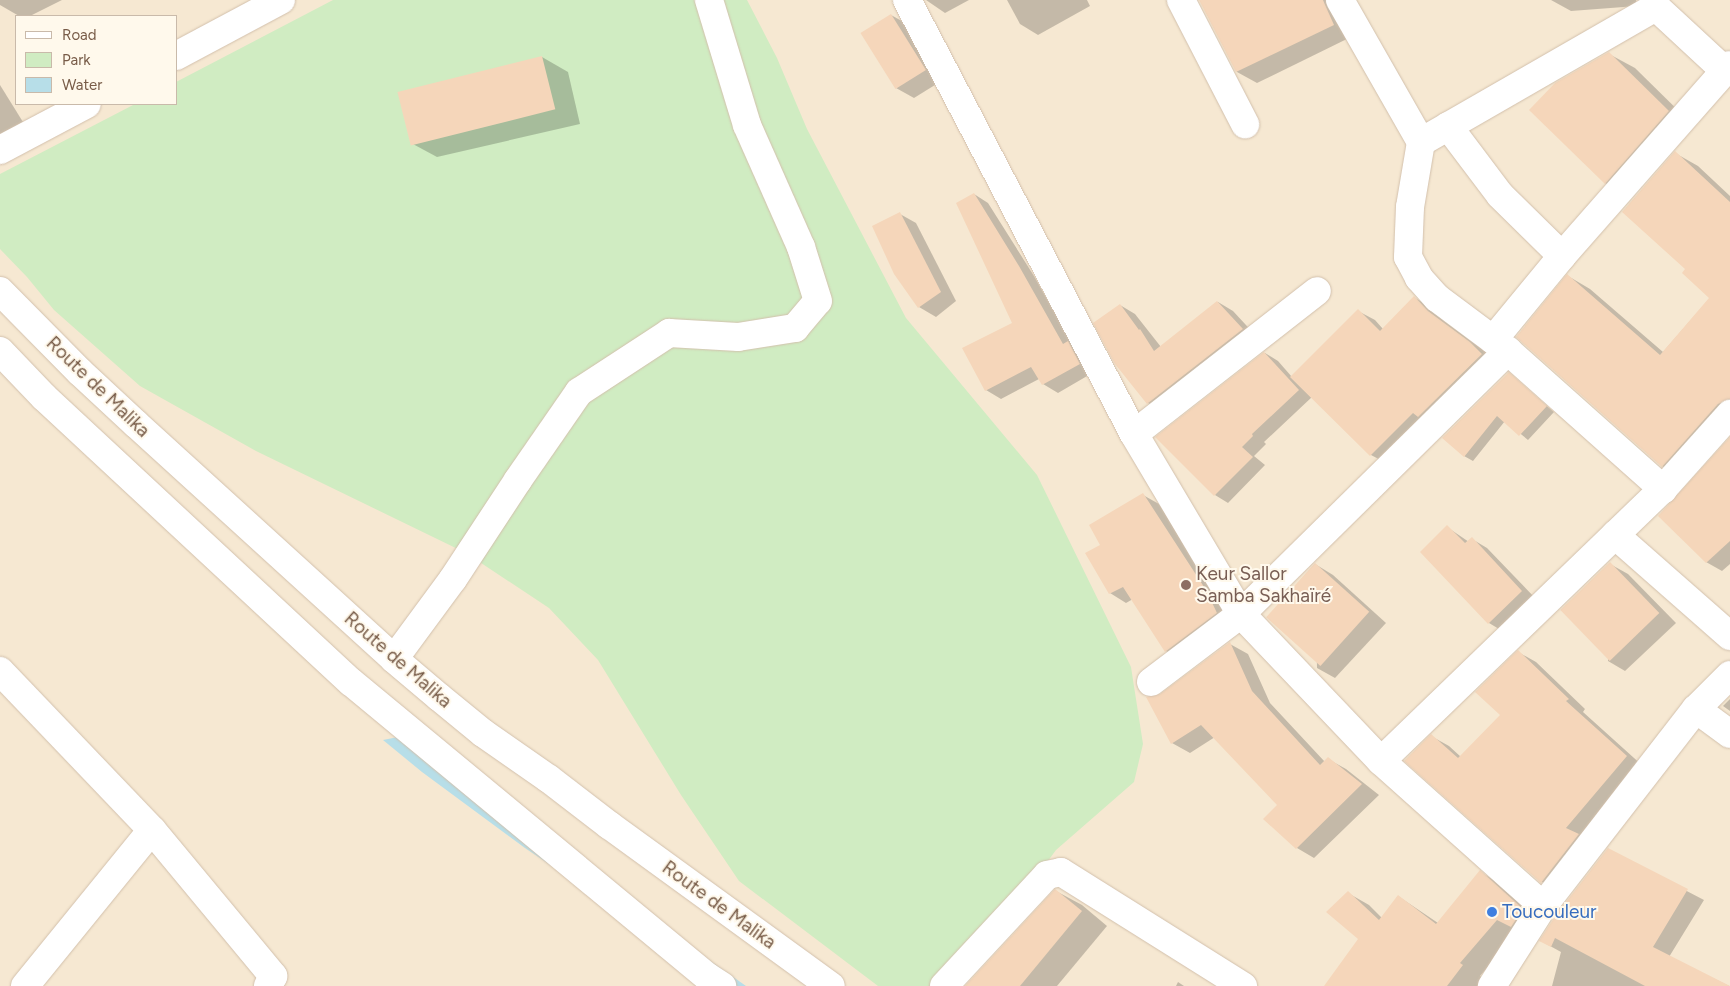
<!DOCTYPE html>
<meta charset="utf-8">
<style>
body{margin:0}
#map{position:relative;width:1730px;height:986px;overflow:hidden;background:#fdf6e4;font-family:Figtree,sans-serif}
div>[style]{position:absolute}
.residential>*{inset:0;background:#f6e8d2}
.green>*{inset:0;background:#d0ecc2}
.water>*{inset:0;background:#b7dee8}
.shadow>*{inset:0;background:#0003}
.building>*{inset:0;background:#f5d6ba;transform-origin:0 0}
.roads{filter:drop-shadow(0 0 1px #d2c0ac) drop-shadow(0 0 1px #d2c0ac)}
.minor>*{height:28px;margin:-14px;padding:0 14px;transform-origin:14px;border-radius:14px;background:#fff}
.secondary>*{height:28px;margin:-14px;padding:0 14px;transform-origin:14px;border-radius:14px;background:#fff}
.dots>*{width:14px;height:14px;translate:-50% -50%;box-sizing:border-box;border:2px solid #fff9ec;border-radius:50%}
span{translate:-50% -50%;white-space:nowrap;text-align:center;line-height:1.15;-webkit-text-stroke:4px #fff9ec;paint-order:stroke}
.street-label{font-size:19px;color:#785c48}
.education-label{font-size:19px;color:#785e54}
.left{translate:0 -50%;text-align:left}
.shop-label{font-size:19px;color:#366cbe}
.legend{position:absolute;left:15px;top:15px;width:162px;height:90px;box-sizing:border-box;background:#fff9ec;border:1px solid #c9baaa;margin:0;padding:6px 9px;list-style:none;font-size:15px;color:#785c48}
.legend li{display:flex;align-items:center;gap:10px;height:25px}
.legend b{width:25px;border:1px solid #c9baaa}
</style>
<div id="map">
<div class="residential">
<i style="clip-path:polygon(evenodd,0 0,1730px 0,1730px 986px,0 986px,0 0,16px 16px,176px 16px,176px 104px,16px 104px,16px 16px)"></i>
</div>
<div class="green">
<i style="clip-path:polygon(333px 0,747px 0,777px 58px,807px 129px,906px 318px,1037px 475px,1131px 667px,1143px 744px,1134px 782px,1056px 850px,1006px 918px,939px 986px,878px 986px,739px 881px,681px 795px,598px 660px,549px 608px,466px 553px,256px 451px,140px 386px,54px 310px,27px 277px,0 249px,0 174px,135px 104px,176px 104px,176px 82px)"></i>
</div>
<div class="water">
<i style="clip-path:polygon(398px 737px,538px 840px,746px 986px,730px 986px,525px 848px,422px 772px,383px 740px)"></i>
</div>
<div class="shadow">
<i style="clip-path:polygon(0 0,62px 0,30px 16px,19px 16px,0 5px)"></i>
<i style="clip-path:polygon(926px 0,969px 0,945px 13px)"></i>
<i style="clip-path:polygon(1007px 0,1087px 0,1090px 6px,1038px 35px,1020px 24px)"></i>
<i style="clip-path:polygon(1200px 0,1339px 0,1353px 36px,1257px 83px,1237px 72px)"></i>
<i style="clip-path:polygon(1551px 0,1636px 0,1637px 6px,1571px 11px)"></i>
<i style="clip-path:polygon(891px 15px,909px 25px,943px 80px,914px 98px,896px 88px)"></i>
<i style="clip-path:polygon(1609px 54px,1635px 68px,1694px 126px,1631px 198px,1605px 183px)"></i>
<i style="clip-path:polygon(542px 57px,568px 72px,580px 124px,437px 157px,411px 143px)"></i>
<i style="clip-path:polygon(0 85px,23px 122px,0 136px)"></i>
<i style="clip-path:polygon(1675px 153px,1698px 166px,1730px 196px,1730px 430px,1685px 479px,1662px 466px,1568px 276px,1590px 289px,1663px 352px,1710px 298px,1687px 269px)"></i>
<i style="clip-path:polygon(974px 194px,988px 203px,1034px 276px,1073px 345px,1094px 372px,1058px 393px,1043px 384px,1039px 379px,1001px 399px,986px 390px,1013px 324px)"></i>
<i style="clip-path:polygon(900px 214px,916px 223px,956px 301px,936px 317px,919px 307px,895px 273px)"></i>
<i style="clip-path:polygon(1415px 298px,1431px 307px,1444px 321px,1487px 353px,1388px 464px,1371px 455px,1312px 397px,1264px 442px,1266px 444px,1254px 456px,1265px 465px,1228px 503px,1215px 495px,1265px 353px,1278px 361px,1292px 377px,1358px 311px,1375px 320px,1383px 329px)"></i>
<i style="clip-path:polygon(1218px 302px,1233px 311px,1258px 338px,1164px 412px,1148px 403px,1120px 305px,1135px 314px,1161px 347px)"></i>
<i style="clip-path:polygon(1509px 374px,1554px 412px,1528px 440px,1505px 421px,1473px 461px,1464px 456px)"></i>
<i style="clip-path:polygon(1730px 450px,1730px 564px,1722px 571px,1706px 562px)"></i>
<i style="clip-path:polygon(1143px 495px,1159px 504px,1222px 601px,1232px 622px,1182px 660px,1166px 651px,1133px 599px,1126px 603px,1110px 593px,1102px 545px)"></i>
<i style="clip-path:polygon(1447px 527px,1469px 542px,1472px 539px,1487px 548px,1537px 600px,1504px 632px,1489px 623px)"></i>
<i style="clip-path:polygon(1315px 564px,1333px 575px,1386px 623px,1335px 678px,1317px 668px)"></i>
<i style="clip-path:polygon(1610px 564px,1628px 574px,1676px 623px,1625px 671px,1608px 661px)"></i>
<i style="clip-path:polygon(1230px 644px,1248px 654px,1270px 703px,1325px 762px,1328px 759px,1346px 769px,1379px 795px,1314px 858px,1297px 848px,1279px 806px,1215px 737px,1190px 753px,1172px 743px,1148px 698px,1161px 696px)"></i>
<i style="clip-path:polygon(1518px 652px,1536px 662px,1585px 709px,1583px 712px,1644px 767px,1559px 892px,1542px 882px,1406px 761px,1431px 736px,1449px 746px,1461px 757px,1502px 715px)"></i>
<i style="clip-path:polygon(1730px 699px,1730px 711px,1723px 706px)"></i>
<i style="clip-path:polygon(1608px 850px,1704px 900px,1669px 957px,1729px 986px,1552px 986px,1561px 952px,1541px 941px)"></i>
<i style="clip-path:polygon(1480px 872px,1501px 884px,1543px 922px,1519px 931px,1480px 976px,1483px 978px,1477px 986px,1326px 986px,1360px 939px,1348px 893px,1369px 905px,1382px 918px,1398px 896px,1438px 923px)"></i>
<i style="clip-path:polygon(1056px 891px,1082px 905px,1107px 926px,1057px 986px,967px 986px)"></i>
<i style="clip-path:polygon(1178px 982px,1184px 986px,1176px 986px)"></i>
</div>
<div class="building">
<i style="clip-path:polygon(1199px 0,1323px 0,1334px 25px,1236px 72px)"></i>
<i style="left:891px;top:14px;width:66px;height:36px;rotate:58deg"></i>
<i style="clip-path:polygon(1609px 52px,1669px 111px,1605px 184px,1529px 110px,1555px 83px)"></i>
<i style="left:542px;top:56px;width:55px;height:149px;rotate:76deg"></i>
<i style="clip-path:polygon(1675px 151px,1730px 202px,1730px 399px,1718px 404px,1662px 467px,1516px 337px,1567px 274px,1660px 355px,1709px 298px,1682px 273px,1685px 269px,1622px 212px)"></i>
<i style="clip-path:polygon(974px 193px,1019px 266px,1063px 344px,1068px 341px,1080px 364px,1042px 385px,1031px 367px,985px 391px,962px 348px,1012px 323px,956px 203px)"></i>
<i style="clip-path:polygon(900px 212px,941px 292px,918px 308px,894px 274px,872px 226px)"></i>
<i style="clip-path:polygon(1414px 296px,1428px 311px,1470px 342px,1482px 354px,1418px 417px,1413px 413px,1370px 456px,1290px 377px,1358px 309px,1380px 331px)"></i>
<i style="clip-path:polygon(1217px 301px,1243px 329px,1147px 404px,1115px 364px,1093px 323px,1120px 304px,1139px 330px,1140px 329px,1154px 351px)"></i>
<i style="clip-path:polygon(1264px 352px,1299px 390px,1252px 434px,1253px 436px,1242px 447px,1253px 457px,1214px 496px,1155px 437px)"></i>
<i style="clip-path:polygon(1509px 372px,1547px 406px,1519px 436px,1497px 416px,1464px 457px,1442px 438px)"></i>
<i style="clip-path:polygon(1730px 437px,1730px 541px,1706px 563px,1658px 516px)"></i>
<i style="clip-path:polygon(1143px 493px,1206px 590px,1217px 613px,1165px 652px,1123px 587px,1109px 594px,1085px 553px,1100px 545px,1089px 525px)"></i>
<i style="clip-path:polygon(1447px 525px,1465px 543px,1472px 537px,1522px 591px,1488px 624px,1420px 552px)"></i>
<i style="left:1610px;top:562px;width:71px;height:69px;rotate:46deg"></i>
<i style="left:1315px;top:563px;width:73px;height:73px;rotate:42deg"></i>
<i style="clip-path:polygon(1230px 642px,1252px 691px,1320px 765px,1328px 757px,1362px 784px,1296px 849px,1263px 819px,1277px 805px,1201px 725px,1171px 744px,1146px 697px,1160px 694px)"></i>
<i style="clip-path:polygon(1518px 650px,1569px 699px,1566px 701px,1627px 756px,1566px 828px,1579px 834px,1541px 883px,1404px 761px,1431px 734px,1458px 758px,1500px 715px,1475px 692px)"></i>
<i style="clip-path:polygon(1608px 848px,1688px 889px,1653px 947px,1730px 986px,1645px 986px,1555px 938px,1551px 947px,1539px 941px,1556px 915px)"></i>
<i style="clip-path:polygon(1480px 870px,1523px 909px,1511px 927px,1497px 920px,1460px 963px,1463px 965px,1447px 986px,1324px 986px,1358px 939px,1326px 912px,1348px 891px,1379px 920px,1398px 895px,1436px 924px)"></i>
<i style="clip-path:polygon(1055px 889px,1082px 911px,1020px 986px,965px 986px)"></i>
</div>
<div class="roads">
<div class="minor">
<i style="left:907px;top:0;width:490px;rotate:62.4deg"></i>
<i style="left:1134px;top:434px;width:209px;rotate:59.3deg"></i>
<i style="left:1241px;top:614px;width:203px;rotate:46.4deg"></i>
<i style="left:1381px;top:761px;width:217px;rotate:41.8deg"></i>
<i style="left:1181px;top:0;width:140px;rotate:62.7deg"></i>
<i style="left:1340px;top:0;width:163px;rotate:60.3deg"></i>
<i style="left:1421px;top:142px;width:271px;rotate:-29.9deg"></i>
<i style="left:1655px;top:0;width:7px;rotate:82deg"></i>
<i style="left:1656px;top:7px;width:94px;rotate:42.8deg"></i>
<i style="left:176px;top:56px;width:119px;rotate:-28.1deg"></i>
<i style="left:1448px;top:126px;width:86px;rotate:53deg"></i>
<i style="left:1500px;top:195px;width:87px;rotate:44.5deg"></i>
<i style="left:1421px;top:142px;width:66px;rotate:99.6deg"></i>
<i style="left:1410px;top:207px;width:50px;rotate:92.3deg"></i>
<i style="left:1408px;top:257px;width:24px;rotate:62deg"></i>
<i style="left:1419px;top:278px;width:27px;rotate:48deg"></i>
<i style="left:1437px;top:298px;width:89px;rotate:36.7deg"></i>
<i style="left:1508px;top:351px;width:208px;rotate:41.7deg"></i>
<i style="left:0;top:150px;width:98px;rotate:-27.9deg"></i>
<i style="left:1493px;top:340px;width:109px;rotate:-50.6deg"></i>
<i style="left:1562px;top:256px;width:254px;rotate:-48.7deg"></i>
<i style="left:1134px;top:434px;width:232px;rotate:-38deg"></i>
<i style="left:1615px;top:535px;width:153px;rotate:41.3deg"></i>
<i style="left:394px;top:659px;width:99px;rotate:-53.6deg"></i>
<i style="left:453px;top:579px;width:118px;rotate:-56.7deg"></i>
<i style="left:518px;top:480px;width:107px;rotate:-55.3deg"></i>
<i style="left:579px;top:392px;width:108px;rotate:-33.2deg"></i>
<i style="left:669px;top:333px;width:69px;rotate:3.3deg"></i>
<i style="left:738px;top:337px;width:58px;rotate:-9deg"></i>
<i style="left:795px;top:328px;width:35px;rotate:-50deg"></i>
<i style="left:818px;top:301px;width:57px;rotate:-107.5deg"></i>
<i style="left:801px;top:247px;width:133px;rotate:-113.9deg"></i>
<i style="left:747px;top:125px;width:131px;rotate:-106.9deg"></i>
<i style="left:0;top:671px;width:220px;rotate:46.3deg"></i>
<i style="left:152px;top:830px;width:190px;rotate:50.3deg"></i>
<i style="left:273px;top:976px;width:11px;rotate:117deg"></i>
<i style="left:1151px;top:682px;width:113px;rotate:-37.1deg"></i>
<i style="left:1241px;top:614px;width:375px;rotate:-44.6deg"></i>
<i style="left:1696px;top:709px;width:42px;rotate:36.3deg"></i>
<i style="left:1381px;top:761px;width:392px;rotate:-44deg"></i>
<i style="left:1663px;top:489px;width:101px;rotate:-48.2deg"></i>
<i style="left:25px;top:986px;width:201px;rotate:-50.9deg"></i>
<i style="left:944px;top:986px;width:151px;rotate:-47.1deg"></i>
<i style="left:1047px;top:875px;width:14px;rotate:-12deg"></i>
<i style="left:1061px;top:872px;width:215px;rotate:32.1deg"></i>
<i style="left:1492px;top:986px;width:95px;rotate:-57.5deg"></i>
<i style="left:1543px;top:906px;width:249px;rotate:-52.2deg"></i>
<i style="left:1696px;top:709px;width:48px;rotate:-45deg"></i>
</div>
<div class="secondary">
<i style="left:0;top:291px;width:114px;rotate:45.4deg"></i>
<i style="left:80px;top:372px;width:76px;rotate:42.9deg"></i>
<i style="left:136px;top:424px;width:349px;rotate:42.3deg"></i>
<i style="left:394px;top:659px;width:59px;rotate:40.2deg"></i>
<i style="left:439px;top:697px;width:57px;rotate:39.3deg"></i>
<i style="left:483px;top:733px;width:80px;rotate:34.9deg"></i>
<i style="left:549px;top:779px;width:76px;rotate:37.5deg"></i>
<i style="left:609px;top:825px;width:274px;rotate:36deg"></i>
<i style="left:0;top:351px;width:64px;rotate:46.3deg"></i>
<i style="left:44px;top:397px;width:419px;rotate:42.9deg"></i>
<i style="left:351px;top:682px;width:463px;rotate:39.6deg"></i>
<i style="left:708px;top:977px;width:17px;rotate:33deg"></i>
</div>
</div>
<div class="dots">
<i style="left:1186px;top:585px;background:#8d6e63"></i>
<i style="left:1492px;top:912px;background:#3f7fe0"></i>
</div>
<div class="street-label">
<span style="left:98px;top:387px;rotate:44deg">Route de Malika</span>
<span style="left:398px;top:660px;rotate:41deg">Route de Malika</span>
<span style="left:719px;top:905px;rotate:36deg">Route de Malika</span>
</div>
<div class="education-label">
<span class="left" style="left:1196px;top:585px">Keur Sallor<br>Samba Sakhaïré</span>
</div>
<div class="shop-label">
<span class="left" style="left:1502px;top:912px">Toucouleur</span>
</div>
<ul class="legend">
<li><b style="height:6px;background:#fff"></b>Road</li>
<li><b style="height:14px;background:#d0ecc2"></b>Park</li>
<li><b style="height:14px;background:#b7dee8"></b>Water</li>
</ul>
</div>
